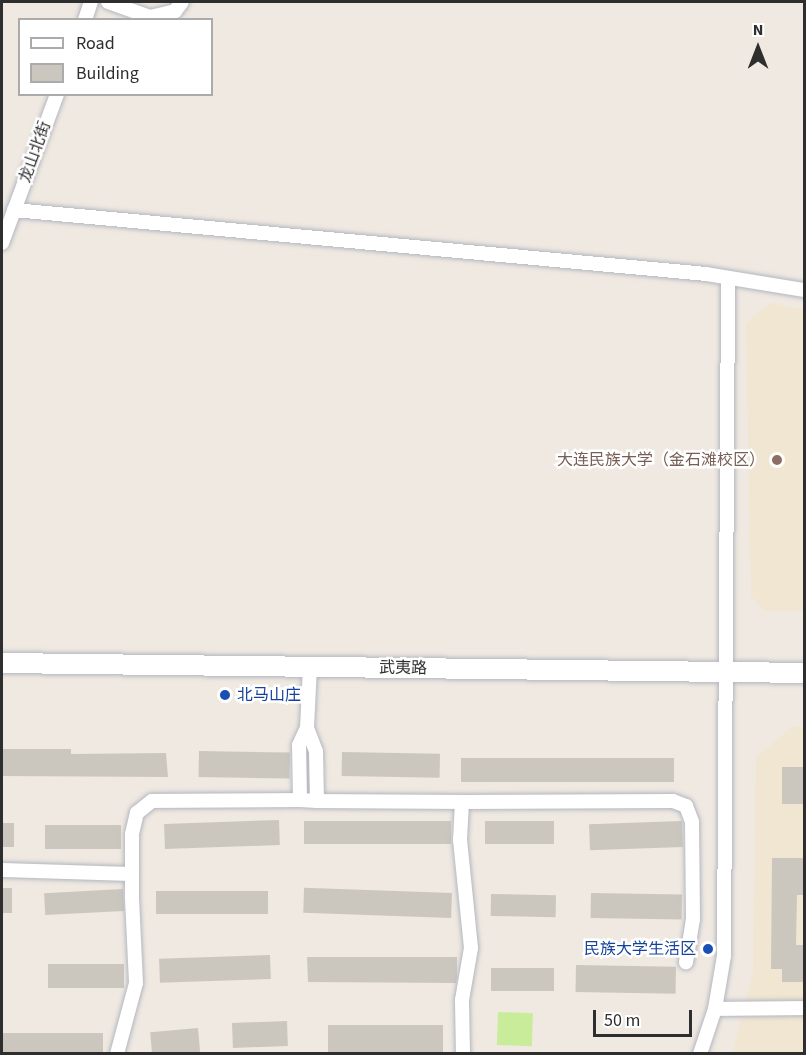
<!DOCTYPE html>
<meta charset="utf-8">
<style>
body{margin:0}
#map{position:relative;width:806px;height:1055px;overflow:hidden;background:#efe9e1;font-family:"Source Sans 3","Noto Sans SC",sans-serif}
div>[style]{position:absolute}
.education>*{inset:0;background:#f0e6d1}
.pitch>*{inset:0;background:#c9ec9a;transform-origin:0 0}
.building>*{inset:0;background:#cbc7bf;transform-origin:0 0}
.roads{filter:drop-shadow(0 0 2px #b4b7c1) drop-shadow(0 0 2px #b4b7c1)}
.minor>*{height:14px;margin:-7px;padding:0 7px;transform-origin:7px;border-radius:7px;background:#fff}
.secondary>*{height:20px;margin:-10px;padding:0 10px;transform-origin:10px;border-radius:10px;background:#fff}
.dots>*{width:16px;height:16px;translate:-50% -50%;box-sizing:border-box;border:3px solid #fff;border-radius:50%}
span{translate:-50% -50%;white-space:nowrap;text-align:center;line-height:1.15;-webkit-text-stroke:5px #fff;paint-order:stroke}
.street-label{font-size:16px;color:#2e2e2e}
.education-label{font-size:16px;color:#785e54}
.right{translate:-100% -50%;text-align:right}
.transit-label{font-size:16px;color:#164399}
.left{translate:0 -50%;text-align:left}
.frame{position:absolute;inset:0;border:3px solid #2e2e2e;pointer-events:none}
.legend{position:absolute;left:18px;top:18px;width:195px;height:78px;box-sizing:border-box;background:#fff;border:2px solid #ababab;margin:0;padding:8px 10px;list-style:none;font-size:18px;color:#2e2e2e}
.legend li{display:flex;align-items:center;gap:12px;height:30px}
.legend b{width:30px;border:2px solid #ababab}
.north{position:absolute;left:728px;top:18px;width:60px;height:60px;-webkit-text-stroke:4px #fff;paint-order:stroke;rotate:0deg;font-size:16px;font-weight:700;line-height:24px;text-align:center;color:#2e2e2e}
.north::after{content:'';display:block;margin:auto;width:21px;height:27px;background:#2e2e2e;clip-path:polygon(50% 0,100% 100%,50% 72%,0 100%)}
.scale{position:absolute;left:593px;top:1010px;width:99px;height:27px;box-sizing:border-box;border:3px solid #2e2e2e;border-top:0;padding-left:8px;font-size:18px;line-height:21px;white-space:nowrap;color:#2e2e2e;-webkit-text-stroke:4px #fff;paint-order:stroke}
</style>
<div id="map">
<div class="education">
<i style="clip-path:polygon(771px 303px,804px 310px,804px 611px,764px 611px,751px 596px,746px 323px)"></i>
<i style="clip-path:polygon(792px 727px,804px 727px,804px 1053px,732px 1054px,753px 973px,756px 757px)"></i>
</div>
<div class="pitch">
<i style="left:498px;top:1012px;width:35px;height:33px;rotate:2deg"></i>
</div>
<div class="building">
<i style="clip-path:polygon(2px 749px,71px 749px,71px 754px,166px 753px,168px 777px,2px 776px)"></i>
<i style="left:199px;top:751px;width:91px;height:26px;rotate:1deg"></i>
<i style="left:342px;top:752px;width:98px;height:24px;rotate:1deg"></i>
<i style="left:461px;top:758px;width:213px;height:24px"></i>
<i style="left:782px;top:767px;width:22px;height:37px"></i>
<i style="left:279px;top:820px;width:25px;height:115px;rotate:88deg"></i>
<i style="left:451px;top:821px;width:23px;height:147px;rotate:90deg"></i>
<i style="left:554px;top:821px;width:23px;height:69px;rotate:90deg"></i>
<i style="left:682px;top:821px;width:26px;height:93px;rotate:88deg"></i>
<i style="left:2px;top:823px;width:12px;height:24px"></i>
<i style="left:45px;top:825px;width:76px;height:24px"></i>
<i style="clip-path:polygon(772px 858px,804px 858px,804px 895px,797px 895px,796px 945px,804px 945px,804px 982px,782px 982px,782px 969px,771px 969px)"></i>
<i style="left:2px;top:888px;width:10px;height:25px"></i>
<i style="left:123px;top:889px;width:22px;height:79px;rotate:87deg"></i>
<i style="left:268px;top:891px;width:23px;height:112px;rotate:90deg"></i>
<i style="left:452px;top:893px;width:25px;height:148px;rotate:92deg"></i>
<i style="left:591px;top:893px;width:91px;height:25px;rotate:1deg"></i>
<i style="left:491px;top:894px;width:65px;height:22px;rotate:1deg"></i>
<i style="left:270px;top:955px;width:24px;height:111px;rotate:88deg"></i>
<i style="clip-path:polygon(307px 957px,457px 957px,457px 977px,456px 983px,308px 982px)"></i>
<i style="left:124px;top:964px;width:24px;height:76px;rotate:90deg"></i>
<i style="left:576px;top:965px;width:100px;height:27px;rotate:1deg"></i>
<i style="left:491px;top:968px;width:63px;height:23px"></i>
<i style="left:287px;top:1021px;width:25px;height:55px;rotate:88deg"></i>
<i style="left:443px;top:1025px;width:27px;height:115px;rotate:90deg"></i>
<i style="left:198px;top:1028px;width:25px;height:48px;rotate:85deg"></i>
<i style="left:103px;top:1033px;width:20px;height:101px;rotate:90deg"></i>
</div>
<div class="roads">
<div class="minor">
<i style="left:108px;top:2px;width:45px;rotate:19.7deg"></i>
<i style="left:150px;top:17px;width:26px;rotate:-13deg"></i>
<i style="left:175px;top:11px;width:11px;rotate:-52deg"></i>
<i style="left:85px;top:20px;width:19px;rotate:-72deg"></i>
<i style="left:14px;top:210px;width:695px;rotate:5.28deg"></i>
<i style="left:706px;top:274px;width:99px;rotate:9.3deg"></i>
<i style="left:2px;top:243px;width:159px;rotate:-69.7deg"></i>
<i style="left:307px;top:728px;width:25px;rotate:69deg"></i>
<i style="left:316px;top:751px;width:50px;rotate:88.9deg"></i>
<i style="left:317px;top:801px;width:17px;rotate:-177deg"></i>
<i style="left:300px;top:800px;width:55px;rotate:-91deg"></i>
<i style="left:299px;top:745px;width:19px;rotate:-65deg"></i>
<i style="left:307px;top:728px;width:61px;rotate:-87.2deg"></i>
<i style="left:317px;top:801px;width:145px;rotate:0.4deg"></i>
<i style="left:2px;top:870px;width:130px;rotate:1.8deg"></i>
<i style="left:715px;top:1009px;width:89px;rotate:-0.6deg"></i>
<i style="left:117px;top:1054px;width:73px;rotate:-75deg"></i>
<i style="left:136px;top:983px;width:86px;rotate:-92.7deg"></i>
<i style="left:132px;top:897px;width:63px;rotate:-90deg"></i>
<i style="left:132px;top:834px;width:22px;rotate:-77deg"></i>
<i style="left:137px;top:813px;width:19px;rotate:-39deg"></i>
<i style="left:152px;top:801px;width:148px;rotate:-0.4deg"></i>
<i style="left:463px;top:1054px;width:54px;rotate:-91.1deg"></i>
<i style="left:462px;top:1000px;width:53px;rotate:-80.2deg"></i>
<i style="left:471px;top:948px;width:109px;rotate:-95.8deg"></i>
<i style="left:460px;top:840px;width:38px;rotate:-87deg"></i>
<i style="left:462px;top:802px;width:211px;rotate:-0.3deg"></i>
<i style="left:673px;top:801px;width:14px;rotate:21deg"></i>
<i style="left:686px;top:806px;width:17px;rotate:69deg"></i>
<i style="left:692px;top:822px;width:97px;rotate:89.4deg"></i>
<i style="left:693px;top:919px;width:44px;rotate:99.2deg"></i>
<i style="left:700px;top:1054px;width:47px;rotate:-71.6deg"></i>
<i style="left:715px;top:1009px;width:54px;rotate:-80.4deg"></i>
<i style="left:724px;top:956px;width:678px;rotate:-89.66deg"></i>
</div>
<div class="secondary">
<i style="left:2px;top:663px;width:802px;rotate:0.71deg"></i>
</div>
</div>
<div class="dots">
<i style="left:777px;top:460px;background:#8d6e63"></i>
<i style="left:225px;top:695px;background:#1a4fb4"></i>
<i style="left:708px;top:949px;background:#1a4fb4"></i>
</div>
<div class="street-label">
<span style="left:35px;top:152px;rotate:-70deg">龙山北街</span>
<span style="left:403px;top:668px;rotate:1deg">武夷路</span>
</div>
<div class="education-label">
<span class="right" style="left:765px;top:460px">大连民族大学（金石滩校区）</span>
</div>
<div class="transit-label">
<span class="left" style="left:237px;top:695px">北马山庄</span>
<span class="right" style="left:696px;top:949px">民族大学生活区</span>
</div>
<div class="frame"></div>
<ul class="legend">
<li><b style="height:8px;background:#fff"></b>Road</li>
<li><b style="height:16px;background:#cbc7bf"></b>Building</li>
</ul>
<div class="north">N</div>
<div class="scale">50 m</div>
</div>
